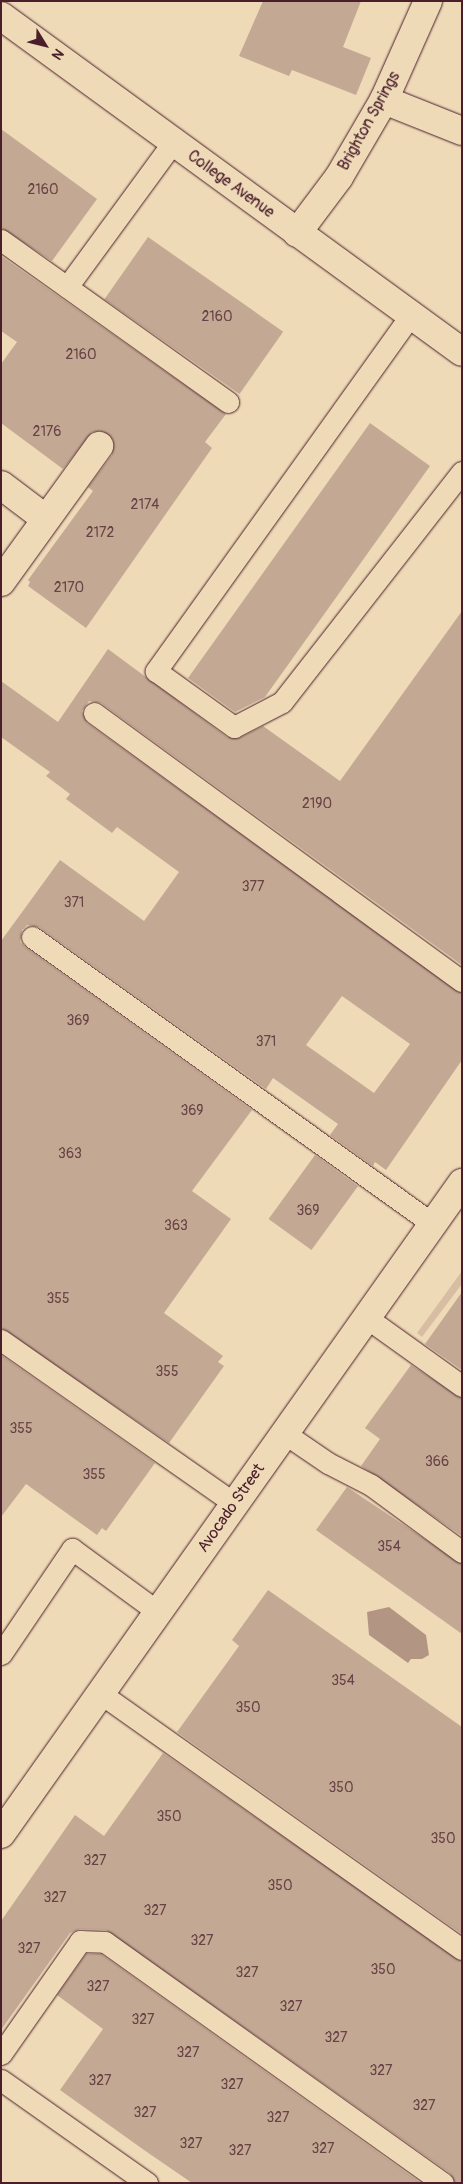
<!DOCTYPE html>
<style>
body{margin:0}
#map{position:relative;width:463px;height:2184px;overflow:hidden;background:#efdab8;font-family:Pangolin,sans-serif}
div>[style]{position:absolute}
.green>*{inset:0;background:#d7bea3}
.water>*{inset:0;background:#b39584}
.building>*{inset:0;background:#c3a993;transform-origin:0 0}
.roads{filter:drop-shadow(0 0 1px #4a1f2b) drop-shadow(0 0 1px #4a1f2b)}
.lane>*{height:21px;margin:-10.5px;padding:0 10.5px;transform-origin:10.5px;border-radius:10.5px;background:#efdab8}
.street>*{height:28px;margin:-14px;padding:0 14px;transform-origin:14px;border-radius:14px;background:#efdab8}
.secondary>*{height:28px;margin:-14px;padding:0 14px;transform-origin:14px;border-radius:14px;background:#efdab8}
span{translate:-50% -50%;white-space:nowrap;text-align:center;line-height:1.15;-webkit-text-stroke:4px #efdab8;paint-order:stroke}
.number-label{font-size:14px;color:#684245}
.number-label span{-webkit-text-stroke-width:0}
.street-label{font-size:16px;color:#4a1f2b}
.frame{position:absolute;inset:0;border:2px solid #4a1f2b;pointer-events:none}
.north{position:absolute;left:20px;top:20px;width:50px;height:50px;-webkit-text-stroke:4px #efdab8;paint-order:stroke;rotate:126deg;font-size:14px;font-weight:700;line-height:20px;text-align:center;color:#4a1f2b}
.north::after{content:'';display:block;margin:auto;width:18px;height:22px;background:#4a1f2b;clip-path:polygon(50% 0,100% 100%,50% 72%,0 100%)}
</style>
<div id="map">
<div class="green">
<i style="clip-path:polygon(462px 1271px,462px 1284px,422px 1337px,417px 1333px)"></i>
</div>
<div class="water">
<i style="clip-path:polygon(389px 1607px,426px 1635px,429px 1655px,422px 1659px,411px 1659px,408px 1663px,369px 1635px,367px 1612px)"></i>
</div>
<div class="building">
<i style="clip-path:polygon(263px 1px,361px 1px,343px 47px,371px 58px,356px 95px,292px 70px,289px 76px,239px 56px)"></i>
<i style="clip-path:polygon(1px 129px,97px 199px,52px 261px,1px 228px)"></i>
<i style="left:148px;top:237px;width:165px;height:76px;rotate:35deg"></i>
<i style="clip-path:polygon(1px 256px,226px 414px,205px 442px,212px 448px,86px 628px,28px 586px,30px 582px,28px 580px,93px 491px,88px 487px,112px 455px,113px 440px,101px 431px,92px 432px,63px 469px,1px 423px,1px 364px,17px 342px,1px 331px)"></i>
<i style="clip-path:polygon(370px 423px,430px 466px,265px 697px,235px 712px,188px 678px)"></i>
<i style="clip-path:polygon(evenodd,462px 611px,462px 965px,101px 703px,89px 701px,82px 711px,87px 723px,462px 993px,462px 1060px,386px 1170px,375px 1162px,373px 1166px,330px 1135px,338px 1124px,273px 1078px,266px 1089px,39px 927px,27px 925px,22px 930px,20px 942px,25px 947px,252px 1110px,192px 1191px,231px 1219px,164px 1313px,223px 1356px,218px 1362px,224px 1366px,169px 1443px,1px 1328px,1px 941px,60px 860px,144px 921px,179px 872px,117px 827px,112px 833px,66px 799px,70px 794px,46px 776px,50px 772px,1px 737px,1px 681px,58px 722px,108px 649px,227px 737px,239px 738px,263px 726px,340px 781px,462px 611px,342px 996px,410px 1044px,374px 1093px,306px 1045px,342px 996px)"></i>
<i style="left:315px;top:1155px;width:53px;height:79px;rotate:36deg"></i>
<i style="clip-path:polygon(462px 1292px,462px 1370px,425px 1344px)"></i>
<i style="clip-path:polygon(1px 1355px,155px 1463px,106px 1531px,102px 1528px,97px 1535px,26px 1484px,1px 1517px)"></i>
<i style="clip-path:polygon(411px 1365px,462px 1398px,462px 1536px,361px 1466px,380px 1439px,365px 1428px)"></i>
<i style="clip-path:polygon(347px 1487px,462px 1564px,462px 1634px,316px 1530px)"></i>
<i style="clip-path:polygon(268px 1590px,462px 1727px,462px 1934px,177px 1732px,239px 1646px,232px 1640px)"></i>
<i style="clip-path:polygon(163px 1753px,462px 1961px,462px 2183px,455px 2183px,450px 2173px,106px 1930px,80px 1929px,70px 1933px,1px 2030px,1px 1921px,75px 1815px,104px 1836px)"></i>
<i style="clip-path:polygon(86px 1954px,101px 1954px,421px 2183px,192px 2183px,144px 2150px,60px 2090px,103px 2029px,57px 1995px)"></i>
</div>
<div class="roads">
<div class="lane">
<i style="left:1px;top:240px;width:279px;rotate:35.5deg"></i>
<i style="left:67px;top:287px;width:180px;rotate:-53.8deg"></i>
<i style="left:410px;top:316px;width:437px;rotate:125.6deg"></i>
<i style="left:156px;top:671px;width:96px;rotate:35.7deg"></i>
<i style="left:234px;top:727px;width:54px;rotate:-27.5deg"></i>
<i style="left:282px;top:702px;width:292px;rotate:-52deg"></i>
<i style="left:94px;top:713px;width:455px;rotate:36.1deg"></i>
<i style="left:32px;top:937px;width:493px;rotate:35.6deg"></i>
<i style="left:367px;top:1318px;width:117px;rotate:35.6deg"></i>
<i style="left:1px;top:1340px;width:286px;rotate:35deg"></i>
<i style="left:284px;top:1433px;width:53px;rotate:34.3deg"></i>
<i style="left:328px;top:1463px;width:48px;rotate:27.1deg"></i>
<i style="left:371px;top:1485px;width:113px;rotate:36.4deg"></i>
<i style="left:1px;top:1654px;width:127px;rotate:-55.9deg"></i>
<i style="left:72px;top:1549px;width:107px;rotate:36.2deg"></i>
<i style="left:100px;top:1693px;width:443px;rotate:35.3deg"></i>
<i style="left:1px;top:2054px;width:138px;rotate:-55deg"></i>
<i style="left:80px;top:1941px;width:25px;rotate:2deg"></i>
<i style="left:105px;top:1942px;width:415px;rotate:35.5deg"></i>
<i style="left:1px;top:2080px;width:179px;rotate:35.2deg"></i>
</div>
<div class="street">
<i style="left:384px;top:100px;width:84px;rotate:21.7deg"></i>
<i style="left:297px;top:233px;width:70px;rotate:-53.1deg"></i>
<i style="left:339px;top:177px;width:89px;rotate:-59.7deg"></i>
<i style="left:384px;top:100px;width:108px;rotate:-66deg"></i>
<i style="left:1px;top:485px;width:56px;rotate:37.1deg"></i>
<i style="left:1px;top:582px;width:168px;rotate:-54.2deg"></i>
<i style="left:1px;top:1834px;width:798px;rotate:-54.7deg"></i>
</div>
<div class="secondary">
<i style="left:1px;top:16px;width:570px;rotate:36.09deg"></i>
</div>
</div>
<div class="number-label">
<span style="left:43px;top:190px">2160</span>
<span style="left:217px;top:317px">2160</span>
<span style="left:81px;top:355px">2160</span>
<span style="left:47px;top:432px">2176</span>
<span style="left:145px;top:505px">2174</span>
<span style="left:100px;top:533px">2172</span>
<span style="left:69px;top:588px">2170</span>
<span style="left:317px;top:804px">2190</span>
<span style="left:253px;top:887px">377</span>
<span style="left:74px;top:903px">371</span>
<span style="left:78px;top:1021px">369</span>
<span style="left:266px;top:1042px">371</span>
<span style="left:192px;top:1111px">369</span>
<span style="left:70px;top:1154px">363</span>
<span style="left:308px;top:1211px">369</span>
<span style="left:176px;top:1226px">363</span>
<span style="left:58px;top:1299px">355</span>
<span style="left:167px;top:1372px">355</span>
<span style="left:21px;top:1429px">355</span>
<span style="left:437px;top:1462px">366</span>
<span style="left:94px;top:1475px">355</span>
<span style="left:389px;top:1547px">354</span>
<span style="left:343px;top:1681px">354</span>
<span style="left:248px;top:1708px">350</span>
<span style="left:341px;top:1788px">350</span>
<span style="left:169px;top:1817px">350</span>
<span style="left:443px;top:1839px">350</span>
<span style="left:95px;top:1861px">327</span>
<span style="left:280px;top:1886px">350</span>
<span style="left:55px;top:1898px">327</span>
<span style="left:155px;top:1911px">327</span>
<span style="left:202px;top:1941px">327</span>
<span style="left:29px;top:1949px">327</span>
<span style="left:383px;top:1970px">350</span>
<span style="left:247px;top:1973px">327</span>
<span style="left:98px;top:1987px">327</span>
<span style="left:291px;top:2007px">327</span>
<span style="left:143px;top:2020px">327</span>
<span style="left:336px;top:2038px">327</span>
<span style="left:188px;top:2053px">327</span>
<span style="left:381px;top:2071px">327</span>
<span style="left:100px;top:2081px">327</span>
<span style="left:232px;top:2085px">327</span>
<span style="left:424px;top:2106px">327</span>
<span style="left:145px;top:2113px">327</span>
<span style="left:278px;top:2118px">327</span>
<span style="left:191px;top:2144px">327</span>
<span style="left:323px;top:2149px">327</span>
<span style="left:240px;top:2151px">327</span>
</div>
<div class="street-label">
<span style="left:369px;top:121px;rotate:-61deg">Brighton Springs</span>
<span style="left:231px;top:184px;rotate:36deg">College Avenue</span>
<span style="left:231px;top:1508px;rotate:-55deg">Avocado Street</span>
</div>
<div class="frame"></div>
<div class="north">N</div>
</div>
